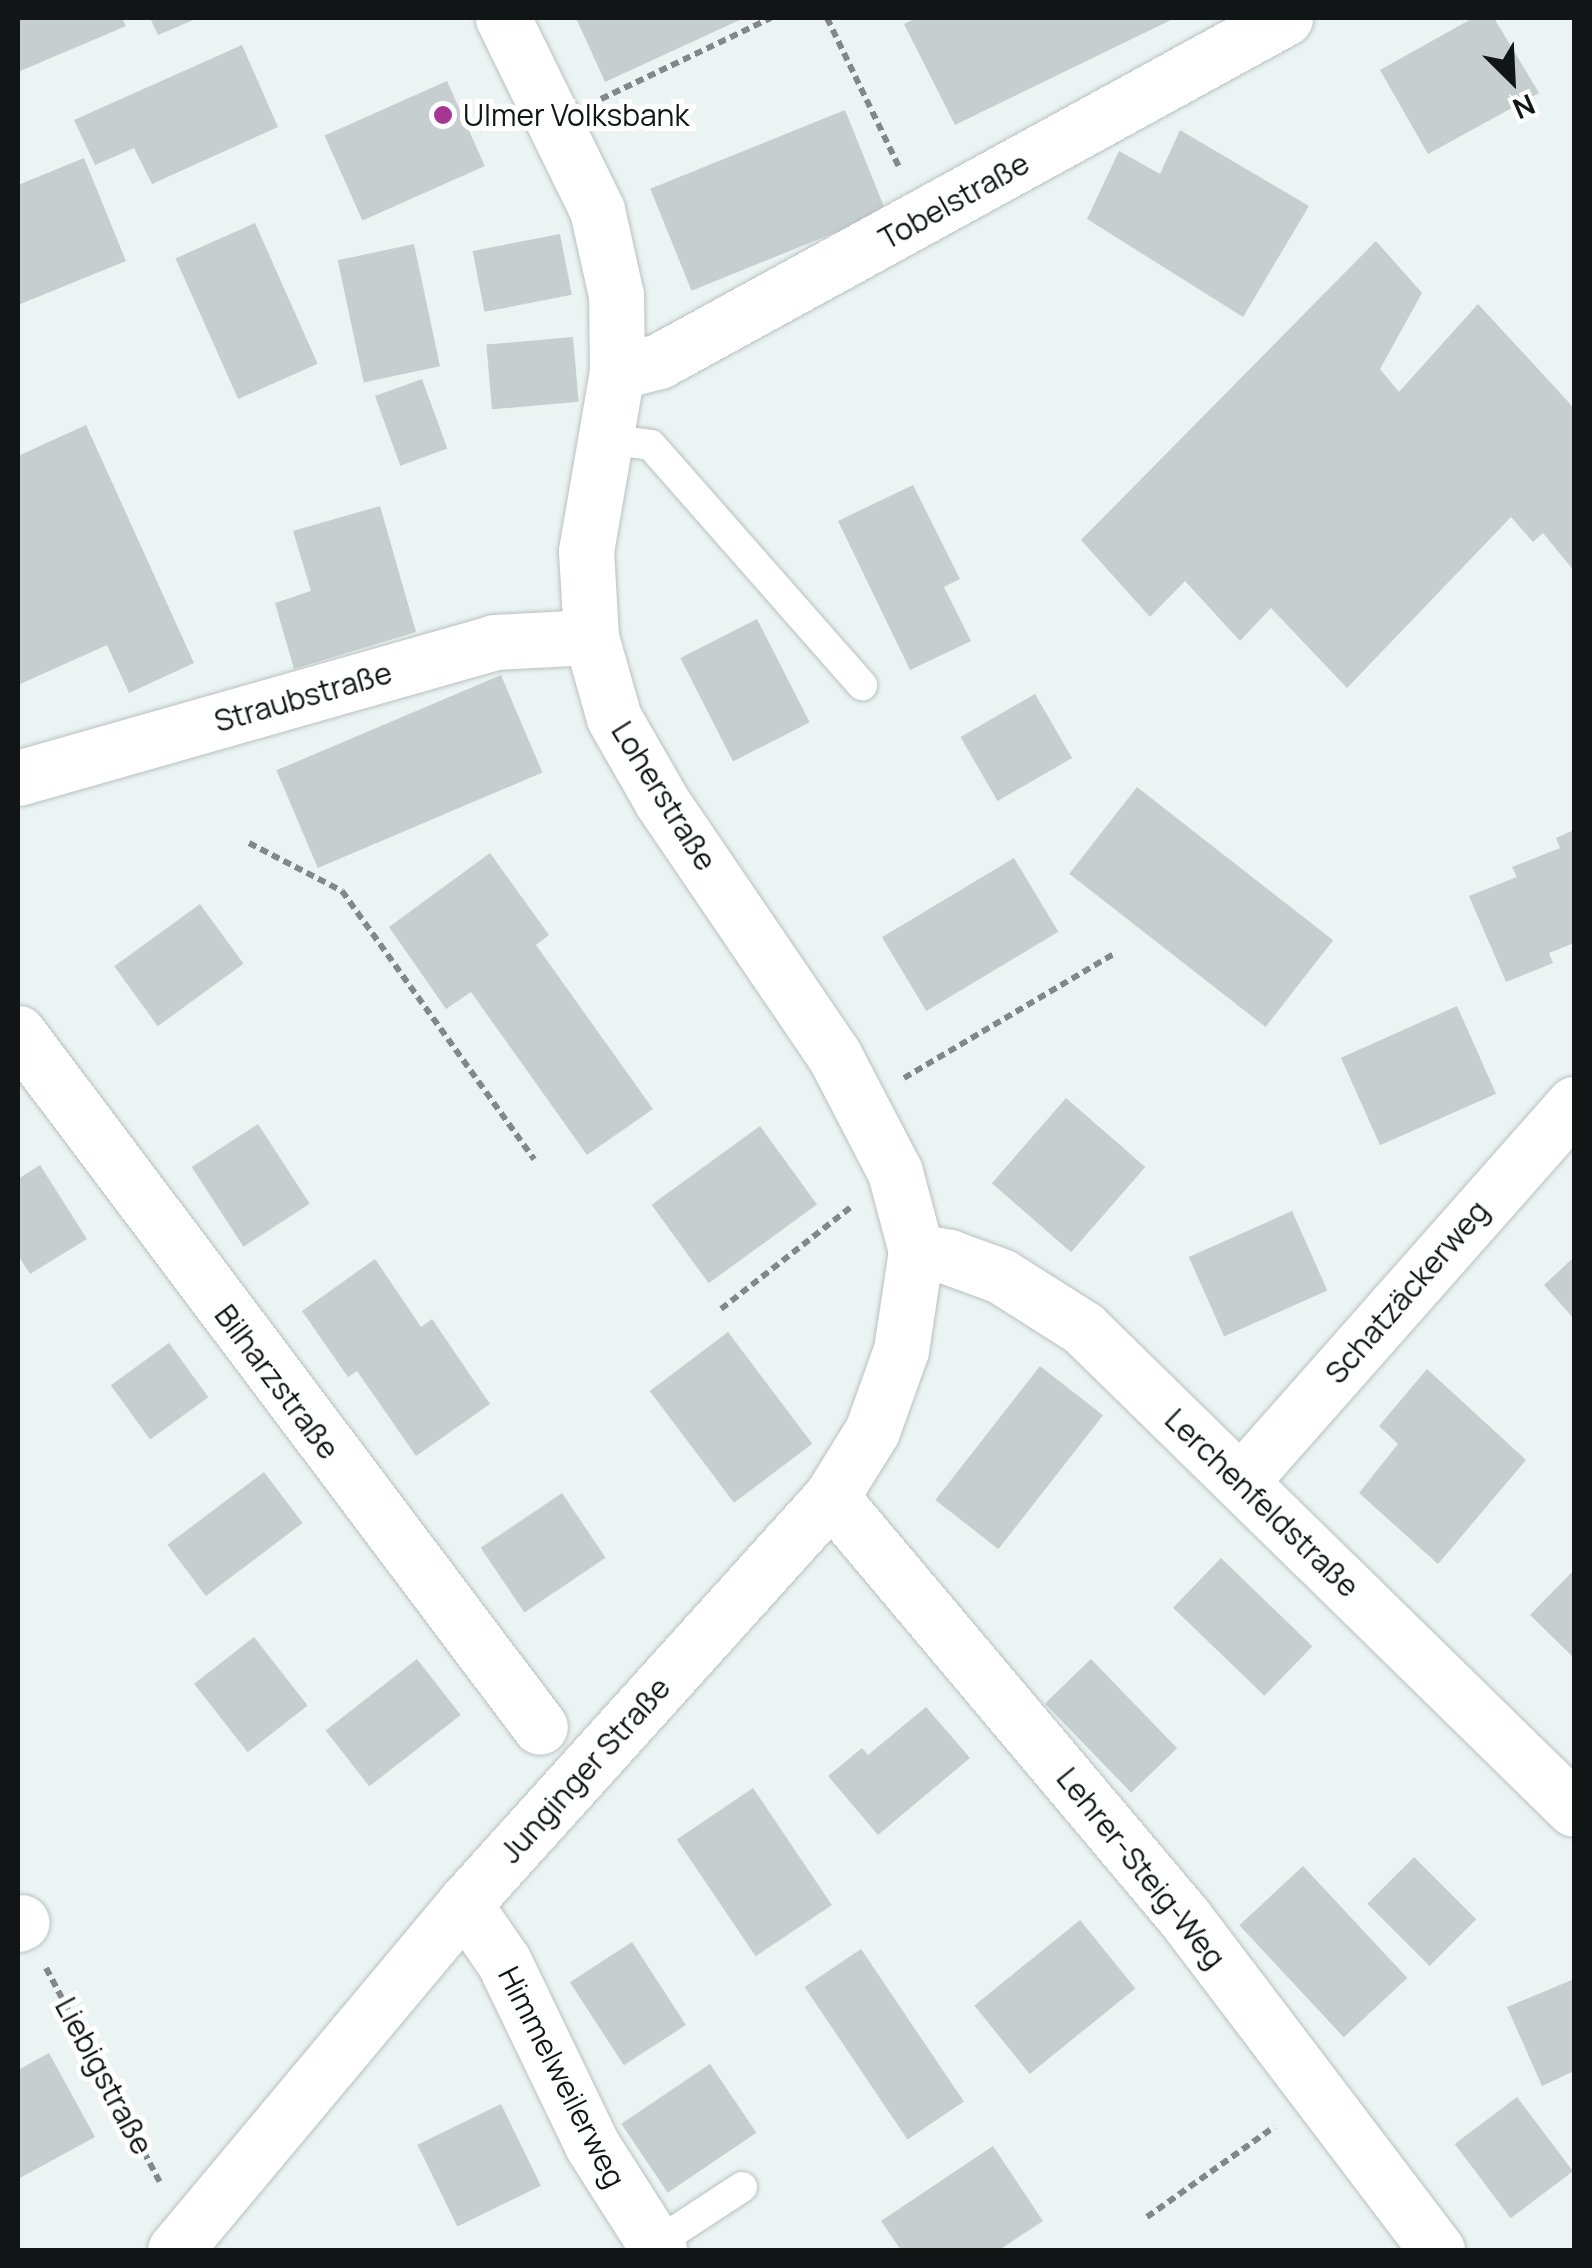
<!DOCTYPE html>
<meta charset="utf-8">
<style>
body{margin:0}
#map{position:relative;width:1592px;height:2268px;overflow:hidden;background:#ebf4f2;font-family:Manrope,sans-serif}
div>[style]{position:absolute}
.building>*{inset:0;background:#c6ced0;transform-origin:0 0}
.path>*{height:6px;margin-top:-3px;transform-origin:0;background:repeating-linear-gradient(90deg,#828887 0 8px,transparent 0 13px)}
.roads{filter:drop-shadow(0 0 2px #b9c1c0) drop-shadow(0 0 2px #b9c1c0)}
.service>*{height:30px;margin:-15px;padding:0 15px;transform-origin:15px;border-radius:15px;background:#fff}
.minor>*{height:55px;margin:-27.5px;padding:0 27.5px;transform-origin:27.5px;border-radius:27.5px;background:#fff}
.tertiary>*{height:55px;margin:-27.5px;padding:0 27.5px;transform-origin:27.5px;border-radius:27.5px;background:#fff}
.dots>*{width:28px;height:28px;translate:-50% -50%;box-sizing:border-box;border:5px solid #fff;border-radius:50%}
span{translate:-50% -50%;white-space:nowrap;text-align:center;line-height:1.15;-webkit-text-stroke:10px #fff;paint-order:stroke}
.poi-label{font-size:30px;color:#121515}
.left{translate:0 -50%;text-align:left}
.street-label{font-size:30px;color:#121515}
.frame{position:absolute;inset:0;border:20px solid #121515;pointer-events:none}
.north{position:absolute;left:1462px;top:30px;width:100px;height:100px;-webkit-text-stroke:8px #fff;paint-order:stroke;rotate:156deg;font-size:28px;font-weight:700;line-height:40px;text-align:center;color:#121515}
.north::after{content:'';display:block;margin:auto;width:35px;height:45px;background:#121515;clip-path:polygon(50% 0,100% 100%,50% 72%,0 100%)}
</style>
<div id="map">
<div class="building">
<i style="clip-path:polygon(18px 18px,122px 18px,126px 26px,18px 72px)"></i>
<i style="clip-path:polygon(150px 18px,198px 18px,158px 35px)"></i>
<i style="clip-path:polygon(576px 18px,744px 18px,605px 82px)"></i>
<i style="clip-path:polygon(917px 18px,1175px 18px,955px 125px,904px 24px)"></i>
<i style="clip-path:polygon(1473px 18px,1494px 18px,1539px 93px,1428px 154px,1380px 70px)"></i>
<i style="clip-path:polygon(242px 45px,278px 127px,152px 184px,134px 148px,95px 165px,74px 120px)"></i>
<i style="left:447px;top:81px;width:93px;height:134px;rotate:66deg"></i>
<i style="left:845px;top:110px;width:110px;height:210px;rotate:68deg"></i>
<i style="clip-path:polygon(1180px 130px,1309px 206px,1243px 317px,1087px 219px,1119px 151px,1160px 174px)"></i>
<i style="clip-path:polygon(84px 158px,126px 261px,18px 305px,18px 185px)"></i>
<i style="left:255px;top:223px;width:154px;height:87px;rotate:66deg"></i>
<i style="left:560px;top:234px;width:62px;height:89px;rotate:79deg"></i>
<i style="clip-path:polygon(1376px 241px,1422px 293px,1380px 369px,1399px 392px,1478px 304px,1574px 408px,1574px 571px,1543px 533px,1533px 542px,1511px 517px,1347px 688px,1271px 608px,1240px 641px,1185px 581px,1150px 617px,1081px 540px)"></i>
<i style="left:414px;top:244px;width:125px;height:78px;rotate:78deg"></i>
<i style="left:573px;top:337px;width:65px;height:87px;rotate:85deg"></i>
<i style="left:422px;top:379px;width:74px;height:50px;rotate:70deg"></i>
<i style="clip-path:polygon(86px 425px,194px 663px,129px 693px,107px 645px,18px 685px,18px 456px)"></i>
<i style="clip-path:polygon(913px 485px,960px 579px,944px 587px,971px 641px,910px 670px,838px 521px)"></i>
<i style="clip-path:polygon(380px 506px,416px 632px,294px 669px,275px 603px,311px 591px,293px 531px)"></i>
<i style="left:757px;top:619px;width:116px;height:86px;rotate:63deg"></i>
<i style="left:501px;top:675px;width:106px;height:244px;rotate:67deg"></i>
<i style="left:1035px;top:694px;width:74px;height:86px;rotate:60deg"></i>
<i style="left:1137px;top:787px;width:249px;height:110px;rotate:38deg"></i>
<i style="clip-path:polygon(1574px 830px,1574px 943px,1549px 953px,1553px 963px,1506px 982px,1469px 896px,1517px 877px,1512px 867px,1560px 848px,1556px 838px)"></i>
<i style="clip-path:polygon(490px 853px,549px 935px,536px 945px,653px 1109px,587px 1155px,471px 992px,446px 1009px,389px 927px)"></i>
<i style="left:1014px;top:858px;width:86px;height:154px;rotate:59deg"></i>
<i style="left:200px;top:904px;width:74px;height:106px;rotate:54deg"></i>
<i style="left:1457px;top:1006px;width:96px;height:127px;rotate:66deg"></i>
<i style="left:1066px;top:1098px;width:105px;height:113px;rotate:41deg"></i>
<i style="left:258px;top:1124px;width:95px;height:79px;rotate:57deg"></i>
<i style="left:760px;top:1126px;width:97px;height:134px;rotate:54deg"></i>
<i style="clip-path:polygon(40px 1165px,87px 1239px,30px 1274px,18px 1255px,18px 1179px)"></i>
<i style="left:1292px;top:1211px;width:87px;height:113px;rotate:66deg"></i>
<i style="clip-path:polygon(1574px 1257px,1574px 1319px,1544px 1285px)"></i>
<i style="clip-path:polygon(375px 1259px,421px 1327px,432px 1319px,490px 1404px,416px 1456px,357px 1371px,348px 1377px,302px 1311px)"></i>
<i style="left:728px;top:1332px;width:140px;height:98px;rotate:53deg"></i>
<i style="left:169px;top:1343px;width:67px;height:72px;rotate:54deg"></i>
<i style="left:1040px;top:1366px;width:80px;height:170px;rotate:38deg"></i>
<i style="clip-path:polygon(1427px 1369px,1526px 1460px,1438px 1564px,1359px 1493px,1398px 1444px,1379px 1426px)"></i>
<i style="left:264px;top:1472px;width:64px;height:121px;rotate:53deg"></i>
<i style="left:562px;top:1493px;width:78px;height:98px;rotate:56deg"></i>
<i style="left:1221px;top:1558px;width:127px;height:69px;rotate:44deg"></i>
<i style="clip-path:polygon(1574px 1570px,1574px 1658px,1530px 1615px)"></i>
<i style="left:254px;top:1637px;width:87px;height:76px;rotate:52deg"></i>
<i style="left:417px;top:1659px;width:71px;height:116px;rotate:52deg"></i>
<i style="left:1091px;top:1659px;width:124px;height:64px;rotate:46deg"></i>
<i style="clip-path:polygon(926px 1707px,970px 1758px,878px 1835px,828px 1776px,862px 1748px,868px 1755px)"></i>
<i style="left:753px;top:1788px;width:141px;height:92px;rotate:56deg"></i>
<i style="left:1414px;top:1857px;width:88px;height:66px;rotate:45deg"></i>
<i style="left:1303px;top:1866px;width:153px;height:87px;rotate:47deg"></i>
<i style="left:1080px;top:1920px;width:88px;height:136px;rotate:51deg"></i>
<i style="left:632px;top:1942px;width:99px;height:74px;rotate:57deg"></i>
<i style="left:861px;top:1949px;width:184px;height:68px;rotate:56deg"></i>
<i style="clip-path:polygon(1574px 1979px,1574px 2071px,1542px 2086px,1507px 2007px)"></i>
<i style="clip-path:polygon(49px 2053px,95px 2137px,18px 2179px,18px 2070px)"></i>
<i style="left:710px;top:2064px;width:83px;height:107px;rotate:56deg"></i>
<i style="left:1517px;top:2097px;width:93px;height:78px;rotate:53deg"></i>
<i style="left:501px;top:2104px;width:91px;height:93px;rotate:64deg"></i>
<i style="clip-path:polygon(993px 2146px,1043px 2221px,999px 2250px,901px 2250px,881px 2221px)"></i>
</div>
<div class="path">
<i style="left:827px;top:18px;width:168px;rotate:64.2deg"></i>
<i style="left:601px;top:99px;width:188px;rotate:-25.5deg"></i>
<i style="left:249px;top:843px;width:105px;rotate:27.3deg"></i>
<i style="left:342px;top:891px;width:330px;rotate:54.4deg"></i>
<i style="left:904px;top:1078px;width:245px;rotate:-30.6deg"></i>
<i style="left:721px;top:1309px;width:165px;rotate:-38.1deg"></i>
<i style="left:46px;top:1968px;width:242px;rotate:62deg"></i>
<i style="left:1147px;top:2217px;width:156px;rotate:-35.3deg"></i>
</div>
<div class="roads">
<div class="service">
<i style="left:606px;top:439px;width:45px;rotate:7.6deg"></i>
<i style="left:651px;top:445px;width:320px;rotate:48.7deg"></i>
<i style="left:655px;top:2244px;width:104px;rotate:-33.2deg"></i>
</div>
<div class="minor">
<i style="left:617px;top:372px;width:43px;rotate:-14.7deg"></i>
<i style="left:659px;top:361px;width:714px;rotate:-28.72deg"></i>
<i style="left:18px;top:778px;width:495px;rotate:-15.9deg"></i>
<i style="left:494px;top:642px;width:97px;rotate:-3deg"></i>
<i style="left:18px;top:1033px;width:868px;rotate:53.05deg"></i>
<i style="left:916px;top:1251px;width:34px;rotate:10deg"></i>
<i style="left:949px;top:1257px;width:55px;rotate:20.1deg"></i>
<i style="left:1001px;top:1276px;width:97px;rotate:32.4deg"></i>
<i style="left:1083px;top:1328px;width:687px;rotate:44.41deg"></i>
<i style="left:1241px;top:1481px;width:503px;rotate:-48.55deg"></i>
<i style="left:831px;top:1497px;width:550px;rotate:49.94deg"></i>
<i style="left:1185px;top:1918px;width:417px;rotate:52.8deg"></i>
<i style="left:464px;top:1904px;width:70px;rotate:55.4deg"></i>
<i style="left:504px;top:1962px;width:203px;rotate:64.3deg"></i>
<i style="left:592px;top:2145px;width:125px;rotate:57.5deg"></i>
<i style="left:18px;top:1924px;width:4px;rotate:-27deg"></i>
</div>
<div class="tertiary">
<i style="left:175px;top:2250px;width:451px;rotate:-50.1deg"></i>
<i style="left:464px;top:1904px;width:548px;rotate:-47.96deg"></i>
<i style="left:831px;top:1497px;width:78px;rotate:-58.2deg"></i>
<i style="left:872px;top:1431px;width:86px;rotate:-70.3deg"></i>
<i style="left:901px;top:1350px;width:100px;rotate:-81.4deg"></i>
<i style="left:916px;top:1251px;width:82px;rotate:-104.9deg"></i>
<i style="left:895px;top:1172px;width:132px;rotate:-117.5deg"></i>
<i style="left:834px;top:1055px;width:308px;rotate:-124.2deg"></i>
<i style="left:661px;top:800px;width:95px;rotate:-119.8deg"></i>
<i style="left:614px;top:718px;width:84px;rotate:-105.9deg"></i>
<i style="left:591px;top:637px;width:86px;rotate:-93.3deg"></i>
<i style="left:586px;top:551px;width:182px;rotate:-80.2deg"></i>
<i style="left:617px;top:372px;width:77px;rotate:-90.7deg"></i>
<i style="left:616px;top:295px;width:87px;rotate:-102.6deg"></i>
<i style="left:597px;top:210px;width:214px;rotate:-116.1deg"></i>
</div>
</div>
<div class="dots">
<i style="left:443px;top:115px;background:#a53693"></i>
</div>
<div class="poi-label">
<span class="left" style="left:463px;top:115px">Ulmer Volksbank</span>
</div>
<div class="street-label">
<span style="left:954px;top:201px;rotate:-29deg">Tobelstraße</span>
<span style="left:303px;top:697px;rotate:-16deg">Straubstraße</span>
<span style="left:664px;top:796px;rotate:58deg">Loherstraße</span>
<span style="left:1407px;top:1292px;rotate:-49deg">Schatzäckerweg</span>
<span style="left:277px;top:1382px;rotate:53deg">Bilharzstraße</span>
<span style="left:1262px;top:1503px;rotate:44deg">Lerchenfeldstraße</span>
<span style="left:585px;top:1770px;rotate:-48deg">Junginger Straße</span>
<span style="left:1141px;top:1868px;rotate:51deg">Lehrer-Steig-Weg</span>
<span style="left:104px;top:2076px;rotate:62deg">Liebigstraße</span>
<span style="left:562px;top:2077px;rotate:63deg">Himmelweilerweg</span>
</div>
<div class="frame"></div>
<div class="north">N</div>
</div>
